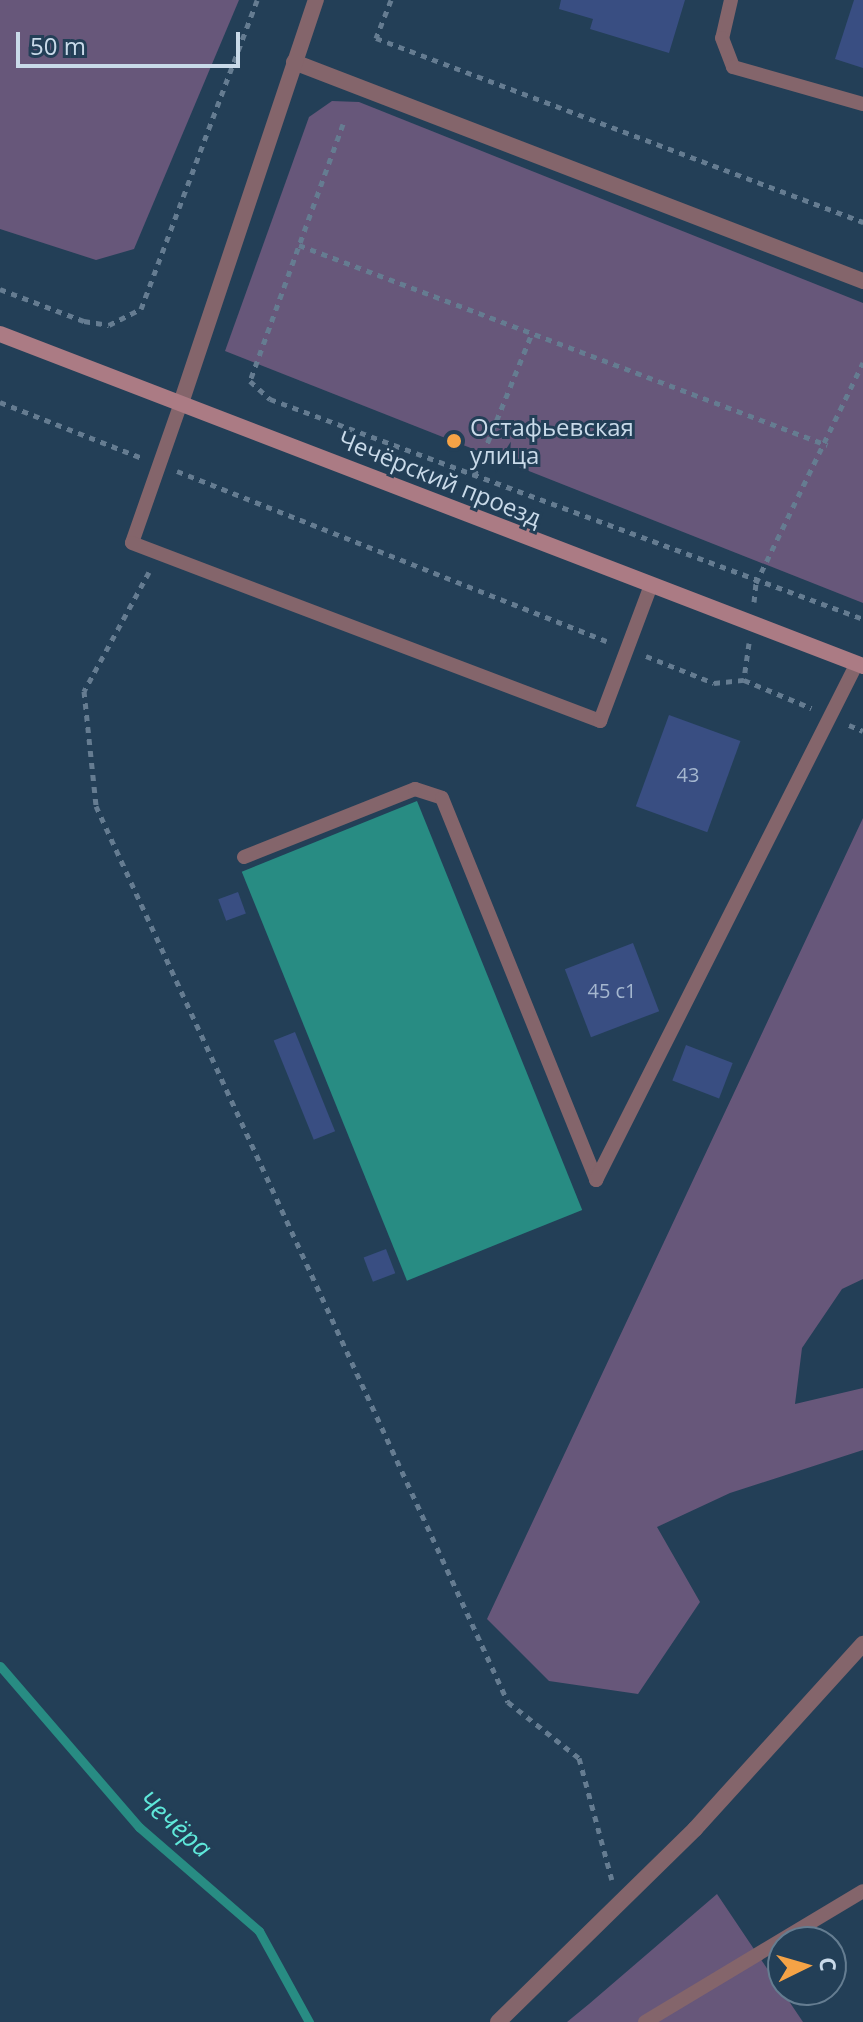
<!DOCTYPE html>
<meta charset="utf-8">
<style>
body{margin:0}
#map{position:relative;width:863px;height:2022px;overflow:hidden;background:#233f57;font-family:"Open Sans",sans-serif}
div>[style]{position:absolute}
.green>*{inset:0;background:#67577a}
.water>*{inset:0;background:#288c83;transform-origin:0 0}
.stream>*{height:9px;margin:-4.5px;padding:0 4.5px;transform-origin:4.5px;border-radius:4.5px;background:#288c83}
.building>*{inset:0;background:#394e82;transform-origin:0 0}
.path>*{height:5px;margin-top:-2.5px;transform-origin:0;background:repeating-linear-gradient(90deg,#657c91 0 6px,transparent 0 12px)}
.service>*{height:14px;margin:-7px;padding:0 7px;transform-origin:7px;border-radius:7px;background:#84656b}
.minor>*{height:16px;margin:-8px;padding:0 8px;transform-origin:8px;border-radius:8px;background:#84656b}
.tertiary>*{height:16px;margin:-8px;padding:0 8px;transform-origin:8px;border-radius:8px;background:#84656b}
.secondary>*{height:16px;margin:-8px;padding:0 8px;transform-origin:8px;border-radius:8px;background:#ab7b84}
.dots>*{width:22px;height:22px;translate:-50% -50%;box-sizing:border-box;border:4px solid #233f57;border-radius:50%}
span{translate:-50% -50%;white-space:nowrap;text-align:center;line-height:1.15;-webkit-text-stroke:6px #233f57;paint-order:stroke}
.number-label{font-size:20px;color:#a5b7cf}
.number-label span{-webkit-text-stroke-width:0}
.poi-label{font-size:24px;color:#c9dae9}
.left{translate:0 -50%;text-align:left}
.street-label{font-size:24px;color:#c9dae9}
.water-label{font-size:26px;color:#5fe8da;font-style:italic}
.north{position:absolute;left:767px;top:1926px;width:80px;height:80px;box-sizing:border-box;background:#233f57;border:2px solid #657d91;border-radius:50%;rotate:85deg;font-size:22px;font-weight:700;line-height:32px;text-align:center;color:#c9dae9}
.north::after{content:'';display:block;margin:auto;width:28px;height:36px;background:#f5a346;clip-path:polygon(50% 0,100% 100%,50% 72%,0 100%)}
.scale{position:absolute;left:16px;top:32px;width:224px;height:36px;box-sizing:border-box;border:4px solid #c9dae9;border-top:0;padding-left:10px;font-size:24px;line-height:28px;white-space:nowrap;color:#c9dae9;-webkit-text-stroke:6px #233f57;paint-order:stroke}
</style>
<div id="map">
<div class="green">
<i style="clip-path:polygon(0 0,239px 0,134px 249px,96px 260px,0 229px)"></i>
<i style="clip-path:polygon(332px 101px,359px 102px,863px 303px,863px 603px,225px 351px,309px 117px)"></i>
<i style="clip-path:polygon(863px 818px,863px 1279px,842px 1289px,802px 1348px,795px 1404px,863px 1388px,863px 1450px,730px 1493px,657px 1527px,700px 1602px,638px 1694px,549px 1681px,487px 1619px)"></i>
<i style="clip-path:polygon(717px 1894px,803px 2022px,567px 2022px,589px 2004px)"></i>
</div>
<div class="water">
<i style="left:417px;top:801px;width:441px;height:189px;rotate:68deg"></i>
</div>
<div class="stream">
<i style="left:0;top:1666px;width:213px;rotate:49.2deg"></i>
<i style="left:139px;top:1827px;width:159px;rotate:40.9deg"></i>
<i style="left:259px;top:1931px;width:104px;rotate:61.2deg"></i>
</div>
<div class="building">
<i style="clip-path:polygon(561px 0,685px 0,669px 53px,590px 29px,593px 19px,559px 9px)"></i>
<i style="clip-path:polygon(854px 0,863px 0,863px 68px,835px 59px)"></i>
<i style="left:669px;top:715px;width:76px;height:97px;rotate:20deg"></i>
<i style="left:238px;top:892px;width:23px;height:21px;rotate:70deg"></i>
<i style="left:633px;top:943px;width:73px;height:73px;rotate:69deg"></i>
<i style="left:295px;top:1032px;width:107px;height:23px;rotate:68deg"></i>
<i style="left:686px;top:1045px;width:50px;height:38px;rotate:21deg"></i>
<i style="left:386px;top:1249px;width:26px;height:24px;rotate:69deg"></i>
</div>
<div class="path">
<i style="left:391px;top:0;width:41px;rotate:111.5deg"></i>
<i style="left:376px;top:38px;width:521px;rotate:20.7deg"></i>
<i style="left:343px;top:124px;width:273px;rotate:109.9deg"></i>
<i style="left:250px;top:381px;width:27px;rotate:42deg"></i>
<i style="left:270px;top:399px;width:632px;rotate:20.35deg"></i>
<i style="left:299px;top:245px;width:565px;rotate:20.75deg"></i>
<i style="left:0;top:289px;width:90px;rotate:20.9deg"></i>
<i style="left:84px;top:321px;width:25px;rotate:9deg"></i>
<i style="left:109px;top:325px;width:36px;rotate:-27deg"></i>
<i style="left:141px;top:309px;width:330px;rotate:-69.4deg"></i>
<i style="left:0;top:402px;width:153px;rotate:21.5deg"></i>
<i style="left:177px;top:471px;width:462px;rotate:21.6deg"></i>
<i style="left:474px;top:476px;width:154px;rotate:-67.9deg"></i>
<i style="left:149px;top:572px;width:136px;rotate:118.6deg"></i>
<i style="left:84px;top:691px;width:116px;rotate:84deg"></i>
<i style="left:96px;top:806px;width:986px;rotate:65.31deg"></i>
<i style="left:508px;top:1702px;width:90px;rotate:38.3deg"></i>
<i style="left:579px;top:1758px;width:126px;rotate:74.9deg"></i>
<i style="left:754px;top:602px;width:19px;rotate:-84deg"></i>
<i style="left:756px;top:583px;width:245px;rotate:-64.1deg"></i>
<i style="left:749px;top:643px;width:37px;rotate:98deg"></i>
<i style="left:744px;top:680px;width:73px;rotate:22.7deg"></i>
<i style="left:646px;top:656px;width:73px;rotate:21.7deg"></i>
<i style="left:714px;top:683px;width:30px;rotate:-6deg"></i>
<i style="left:849px;top:725px;width:15px;rotate:23deg"></i>
</div>
<div class="service">
<i style="left:731px;top:0;width:39px;rotate:103deg"></i>
<i style="left:722px;top:38px;width:31px;rotate:69deg"></i>
<i style="left:733px;top:67px;width:135px;rotate:15.9deg"></i>
<i style="left:182px;top:400px;width:151px;rotate:109.3deg"></i>
<i style="left:132px;top:543px;width:501px;rotate:20.82deg"></i>
<i style="left:600px;top:721px;width:142px;rotate:-69.4deg"></i>
<i style="left:244px;top:857px;width:184px;rotate:-21.7deg"></i>
<i style="left:415px;top:789px;width:28px;rotate:18deg"></i>
<i style="left:442px;top:798px;width:412px;rotate:68deg"></i>
<i style="left:596px;top:1180px;width:579px;rotate:-63.21deg"></i>
<i style="left:645px;top:2022px;width:254px;rotate:-31deg"></i>
</div>
<div class="minor">
<i style="left:294px;top:62px;width:610px;rotate:21.05deg"></i>
<i style="left:498px;top:2022px;width:276px;rotate:-44.4deg"></i>
<i style="left:695px;top:1829px;width:250px;rotate:-47.8deg"></i>
</div>
<div class="tertiary">
<i style="left:182px;top:400px;width:422px;rotate:-71.5deg"></i>
</div>
<div class="secondary">
<i style="left:0;top:334px;width:925px;rotate:21.04deg"></i>
</div>
<div class="dots">
<i style="left:454px;top:441px;background:#f5a346"></i>
</div>
<div class="number-label">
<span style="left:688px;top:774px">43</span>
<span style="left:612px;top:990px">45 с1</span>
</div>
<div class="poi-label">
<span class="left" style="left:470px;top:441px">Остафьевская<br>улица</span>
</div>
<div class="street-label">
<span style="left:440px;top:478px;rotate:22deg">Чечёрский проезд</span>
</div>
<div class="water-label">
<span style="left:175px;top:1824px;rotate:41deg">Чечёра</span>
</div>
<div class="north">С</div>
<div class="scale">50 m</div>
</div>
